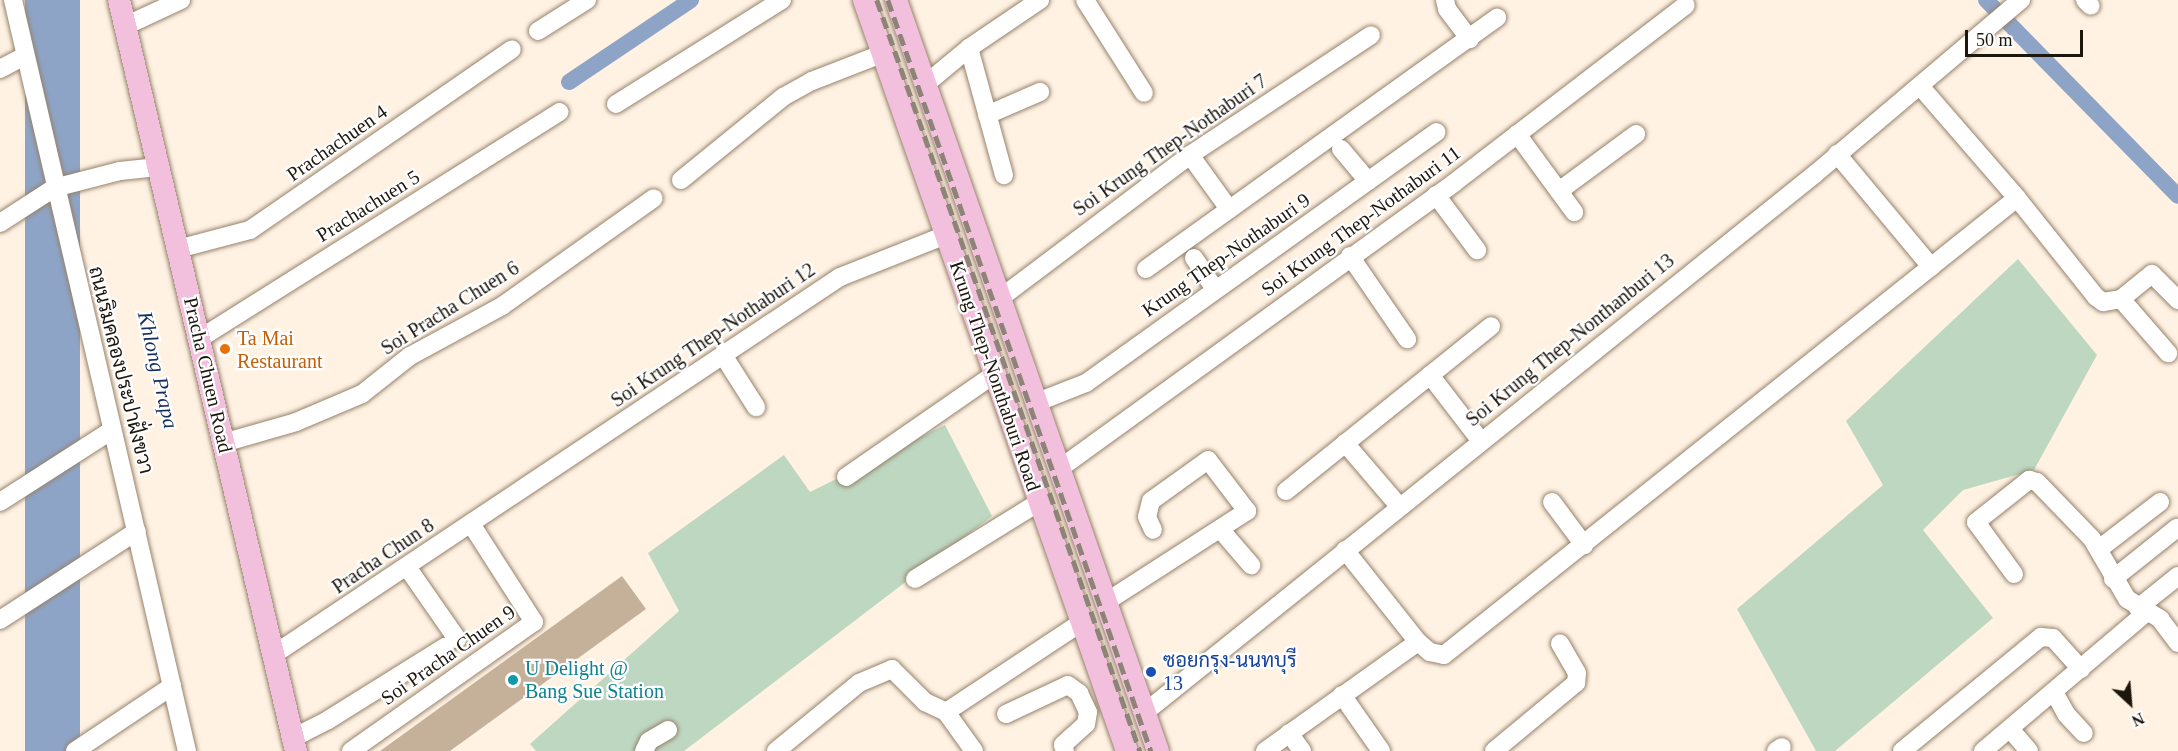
<!DOCTYPE html>
<meta charset="utf-8">
<style>
body{margin:0}
#map{position:relative;width:2178px;height:751px;overflow:hidden;background:#fff2e3;font-family:"Times New Roman",Sarabun,serif}
div>[style]{position:absolute}
.green>*{inset:0;background:#bdd7c1}
.water>*{inset:0;background:#8ea4c7;transform-origin:0 0}
.canal>*{height:16px;margin:-8px;padding:0 8px;transform-origin:8px;border-radius:8px;background:#8ea4c7}
.building>*{inset:0;background:#c5b199}
.roads{filter:drop-shadow(0 0 2px #95826b) drop-shadow(0 0 2px #95826b)}
.minor>*{height:18px;margin:-9px;padding:0 9px;transform-origin:9px;border-radius:9px;background:#fff}
.major>*{height:22px;margin:-11px;padding:0 11px;transform-origin:11px;border-radius:11px;background:#f2bfdd}
.rail>*{height:4.5px;margin-top:-2.25px;transform-origin:0;background:repeating-linear-gradient(90deg,#8d8377 0 12px,transparent 0 18px)}
.dots>*{width:16px;height:16px;translate:-50% -50%;box-sizing:border-box;border:3px solid #fff;border-radius:50%}
span{translate:-50% -50%;white-space:nowrap;text-align:center;line-height:1.15;-webkit-text-stroke:4.5px #fff;paint-order:stroke}
.street-label{font-size:20px;color:#1d160d}
.food-label{font-size:20px;color:#c56008}
.left{translate:0 -50%;text-align:left}
.transit-label{font-size:20px;color:#164399}
.culture-label{font-size:20px;color:#0d838f}
.water-label{font-size:21px;color:#142d5b;font-style:italic}
.north{position:absolute;left:2100px;top:673px;width:60px;height:60px;-webkit-text-stroke:4px #fff;paint-order:stroke;rotate:154deg;font-size:16px;font-weight:700;line-height:24px;text-align:center;color:#1d160d}
.north::after{content:'';display:block;margin:auto;width:21px;height:27px;background:#1d160d;clip-path:polygon(50% 0,100% 100%,50% 72%,0 100%)}
.scale{position:absolute;left:1965px;top:30px;width:118px;height:27px;box-sizing:border-box;border:3px solid #1d160d;border-top:0;padding-left:8px;font-size:18px;line-height:21px;white-space:nowrap;color:#1d160d;-webkit-text-stroke:4px #fff;paint-order:stroke}
</style>
<div id="map">
<div class="green">
<i style="clip-path:polygon(2018px 259px,2097px 355px,2034px 470px,1963px 490px,1923px 530px,1993px 618px,1835px 751px,1816px 751px,1737px 609px,1883px 485px,1846px 421px)"></i>
<i style="clip-path:polygon(945px 425px,992px 516px,684px 751px,536px 751px,530px 744px,679px 611px,648px 553px,784px 455px,810px 492px)"></i>
</div>
<div class="water">
<i style="left:25px;top:0;width:55px;height:771px"></i>
</div>
<div class="canal">
<i style="left:1986px;top:0;width:274px;rotate:45.6deg"></i>
<i style="left:569px;top:82px;width:147px;rotate:-33.9deg"></i>
</div>
<div class="building">
<i style="clip-path:polygon(622px 576px,646px 609px,450px 751px,380px 751px)"></i>
</div>
<div class="roads">
<div class="minor">
<i style="left:13px;top:0;width:771px;rotate:76.96deg"></i>
<i style="left:1085px;top:0;width:110px;rotate:57.6deg"></i>
<i style="left:1445px;top:0;width:9px;rotate:77deg"></i>
<i style="left:1447px;top:9px;width:38px;rotate:53deg"></i>
<i style="left:2085px;top:0;width:8px;rotate:45deg"></i>
<i style="left:125px;top:26px;width:62px;rotate:-24.9deg"></i>
<i style="left:538px;top:31px;width:58px;rotate:-32.3deg"></i>
<i style="left:969px;top:48px;width:132px;rotate:74.6deg"></i>
<i style="left:0;top:69px;width:27px;rotate:-28deg"></i>
<i style="left:927px;top:83px;width:55px;rotate:-39.8deg"></i>
<i style="left:969px;top:48px;width:86px;rotate:-34.1deg"></i>
<i style="left:616px;top:104px;width:196px;rotate:-32.1deg"></i>
<i style="left:987px;top:115px;width:58px;rotate:-23.5deg"></i>
<i style="left:1517px;top:134px;width:97px;rotate:53.8deg"></i>
<i style="left:1341px;top:149px;width:42px;rotate:49.8deg"></i>
<i style="left:1837px;top:154px;width:147px;rotate:50.2deg"></i>
<i style="left:1190px;top:155px;width:67px;rotate:54.2deg"></i>
<i style="left:681px;top:180px;width:132px;rotate:-39.1deg"></i>
<i style="left:783px;top:97px;width:33px;rotate:-29deg"></i>
<i style="left:812px;top:81px;width:77px;rotate:-21.3deg"></i>
<i style="left:1559px;top:191px;width:96px;rotate:-36.5deg"></i>
<i style="left:1436px;top:195px;width:69px;rotate:53.3deg"></i>
<i style="left:2017px;top:198px;width:127px;rotate:51.4deg"></i>
<i style="left:2096px;top:297px;width:9px;rotate:36deg"></i>
<i style="left:2103px;top:302px;width:18px;rotate:-9deg"></i>
<i style="left:2121px;top:299px;width:72px;rotate:49deg"></i>
<i style="left:0;top:223px;width:64px;rotate:-32.9deg"></i>
<i style="left:54px;top:188px;width:68px;rotate:-14.4deg"></i>
<i style="left:120px;top:171px;width:38px;rotate:-6deg"></i>
<i style="left:178px;top:249px;width:74px;rotate:-14.8deg"></i>
<i style="left:250px;top:230px;width:318px;rotate:-34.6deg"></i>
<i style="left:1350px;top:256px;width:101px;rotate:55.5deg"></i>
<i style="left:1194px;top:258px;width:37px;rotate:56deg"></i>
<i style="left:1146px;top:269px;width:432px;rotate:-35.6deg"></i>
<i style="left:999px;top:299px;width:239px;rotate:-37deg"></i>
<i style="left:1190px;top:155px;width:217px;rotate:-33.5deg"></i>
<i style="left:2121px;top:299px;width:40px;rotate:-39deg"></i>
<i style="left:2152px;top:274px;width:37px;rotate:45deg"></i>
<i style="left:199px;top:339px;width:426px;rotate:-32.2deg"></i>
<i style="left:723px;top:355px;width:62px;rotate:57.6deg"></i>
<i style="left:1430px;top:375px;width:82px;rotate:52.4deg"></i>
<i style="left:1035px;top:403px;width:55px;rotate:-21.4deg"></i>
<i style="left:1086px;top:383px;width:431px;rotate:-35.6deg"></i>
<i style="left:223px;top:443px;width:76px;rotate:-16deg"></i>
<i style="left:296px;top:422px;width:72px;rotate:-23deg"></i>
<i style="left:362px;top:394px;width:61px;rotate:-38.4deg"></i>
<i style="left:410px;top:356px;width:105px;rotate:-28.5deg"></i>
<i style="left:502px;top:306px;width:186px;rotate:-35.4deg"></i>
<i style="left:1345px;top:443px;width:83px;rotate:49.4deg"></i>
<i style="left:1059px;top:469px;width:488px;rotate:-35.9deg"></i>
<i style="left:1454px;top:183px;width:292px;rotate:-37.5deg"></i>
<i style="left:846px;top:477px;width:181px;rotate:-34.7deg"></i>
<i style="left:1286px;top:491px;width:263px;rotate:-38.8deg"></i>
<i style="left:0;top:502px;width:133px;rotate:-32.7deg"></i>
<i style="left:1552px;top:502px;width:54px;rotate:53.3deg"></i>
<i style="left:1220px;top:529px;width:48px;rotate:49.3deg"></i>
<i style="left:2099px;top:549px;width:77px;rotate:-37.6deg"></i>
<i style="left:1345px;top:550px;width:117px;rotate:51.6deg"></i>
<i style="left:1418px;top:642px;width:16px;rotate:40deg"></i>
<i style="left:1430px;top:652px;width:14px;rotate:12deg"></i>
<i style="left:1444px;top:655px;width:733px;rotate:-38.57deg"></i>
<i style="left:2017px;top:198px;width:148px;rotate:-130.9deg"></i>
<i style="left:407px;top:567px;width:88px;rotate:55.2deg"></i>
<i style="left:2014px;top:574px;width:64px;rotate:-126.2deg"></i>
<i style="left:1976px;top:522px;width:68px;rotate:-38.4deg"></i>
<i style="left:2029px;top:480px;width:8px;rotate:14deg"></i>
<i style="left:2037px;top:482px;width:79px;rotate:46deg"></i>
<i style="left:2092px;top:539px;width:69px;rotate:59.7deg"></i>
<i style="left:2127px;top:599px;width:39px;rotate:31deg"></i>
<i style="left:2160px;top:619px;width:30px;rotate:53deg"></i>
<i style="left:915px;top:579px;width:146px;rotate:-31.8deg"></i>
<i style="left:2113px;top:579px;width:82px;rotate:-38.6deg"></i>
<i style="left:1106px;top:602px;width:168px;rotate:-32.8deg"></i>
<i style="left:1247px;top:511px;width:64px;rotate:-127.4deg"></i>
<i style="left:1208px;top:460px;width:70px;rotate:144.3deg"></i>
<i style="left:1151px;top:501px;width:16px;rotate:104deg"></i>
<i style="left:1147px;top:517px;width:14px;rotate:65deg"></i>
<i style="left:2138px;top:608px;width:51px;rotate:-38.7deg"></i>
<i style="left:0;top:620px;width:163px;rotate:-33deg"></i>
<i style="left:273px;top:655px;width:681px;rotate:-33.69deg"></i>
<i style="left:840px;top:277px;width:114px;rotate:-21.6deg"></i>
<i style="left:2054px;top:692px;width:25px;rotate:61deg"></i>
<i style="left:2066px;top:714px;width:26px;rotate:47deg"></i>
<i style="left:1342px;top:695px;width:68px;rotate:55.1deg"></i>
<i style="left:946px;top:712px;width:163px;rotate:-33.5deg"></i>
<i style="left:1144px;top:713px;width:861px;rotate:-38.77deg"></i>
<i style="left:1815px;top:174px;width:270px;rotate:-40.2deg"></i>
<i style="left:1006px;top:714px;width:68px;rotate:-25.1deg"></i>
<i style="left:1068px;top:685px;width:14px;rotate:36deg"></i>
<i style="left:1079px;top:693px;width:21px;rotate:65deg"></i>
<i style="left:1088px;top:712px;width:12px;rotate:99deg"></i>
<i style="left:1086px;top:724px;width:31px;rotate:138deg"></i>
<i style="left:1063px;top:745px;width:6px;rotate:72deg"></i>
<i style="left:2010px;top:729px;width:29px;rotate:49deg"></i>
<i style="left:1289px;top:733px;width:22px;rotate:54deg"></i>
<i style="left:293px;top:738px;width:39px;rotate:-27deg"></i>
<i style="left:328px;top:720px;width:138px;rotate:-32deg"></i>
<i style="left:75px;top:751px;width:117px;rotate:-33.8deg"></i>
<i style="left:351px;top:751px;width:224px;rotate:-35.2deg"></i>
<i style="left:534px;top:622px;width:117px;rotate:-122.7deg"></i>
<i style="left:644px;top:751px;width:11px;rotate:-63deg"></i>
<i style="left:649px;top:741px;width:22px;rotate:-30deg"></i>
<i style="left:776px;top:751px;width:107px;rotate:-39.3deg"></i>
<i style="left:859px;top:683px;width:36px;rotate:-23deg"></i>
<i style="left:892px;top:669px;width:47px;rotate:45deg"></i>
<i style="left:925px;top:702px;width:23px;rotate:25deg"></i>
<i style="left:946px;top:712px;width:48px;rotate:54.3deg"></i>
<i style="left:1265px;top:751px;width:188px;rotate:-35.5deg"></i>
<i style="left:1494px;top:751px;width:107px;rotate:-39.7deg"></i>
<i style="left:1576px;top:683px;width:10px;rotate:-84deg"></i>
<i style="left:1577px;top:673px;width:34px;rotate:-120deg"></i>
<i style="left:1776px;top:751px;width:7px;rotate:-34deg"></i>
<i style="left:1902px;top:751px;width:180px;rotate:-39.4deg"></i>
<i style="left:2041px;top:637px;width:12px;rotate:5deg"></i>
<i style="left:2053px;top:638px;width:42px;rotate:47.9deg"></i>
<i style="left:1983px;top:751px;width:215px;rotate:-40.3deg"></i>
</div>
<div class="major">
<i style="left:119px;top:0;width:772px;rotate:76.74deg"></i>
<i style="left:864px;top:0;width:796px;rotate:70.7deg"></i>
<i style="left:896px;top:0;width:795px;rotate:70.77deg"></i>
</div>
</div>
<div class="rail">
<i style="left:877px;top:0;width:796px;rotate:70.7deg"></i>
<i style="left:888px;top:0;width:796px;rotate:70.7deg"></i>
</div>
<div class="dots">
<i style="left:225px;top:349px;background:#e8710a"></i>
<i style="left:1151px;top:672px;background:#1a4fb4"></i>
<i style="left:513px;top:680px;background:#0f9aa8"></i>
</div>
<div class="street-label">
<span style="left:337px;top:143px;rotate:-35deg">Prachachuen 4</span>
<span style="left:1170px;top:145px;rotate:-35deg">Soi Krung Thep-Nothaburi 7</span>
<span style="left:368px;top:206px;rotate:-32deg">Prachachuen 5</span>
<span style="left:1361px;top:221px;rotate:-36deg">Soi Krung Thep-Nothaburi 11</span>
<span style="left:1226px;top:255px;rotate:-35deg">Krung Thep-Nothaburi 9</span>
<span style="left:450px;top:308px;rotate:-32deg">Soi Pracha Chuen 6</span>
<span style="left:713px;top:335px;rotate:-34deg">Soi Krung Thep-Nothaburi 12</span>
<span style="left:1570px;top:340px;rotate:-39deg">Soi Krung Thep-Nonthanburi 13</span>
<span style="left:121px;top:370px;rotate:76deg">ถนนริมคลองประปาฝั่งขวา</span>
<span style="left:208px;top:375px;rotate:77deg">Pracha Chuen Road</span>
<span style="left:995px;top:376px;rotate:71deg">Krung Thep-Nonthaburi Road</span>
<span style="left:383px;top:556px;rotate:-34deg">Pracha Chun 8</span>
<span style="left:448px;top:655px;rotate:-35deg">Soi Pracha Chuen 9</span>
</div>
<div class="food-label">
<span class="left" style="left:237px;top:350px">Ta Mai<br>Restaurant</span>
</div>
<div class="transit-label">
<span class="left" style="left:1163px;top:672px">ซอยกรุง-นนทบุรี<br>13</span>
</div>
<div class="culture-label">
<span class="left" style="left:525px;top:680px">U Delight @<br>Bang Sue Station</span>
</div>
<div class="water-label">
<span style="left:158px;top:370px;rotate:77deg">Khlong Prapa</span>
</div>
<div class="north">N</div>
<div class="scale">50 m</div>
</div>
